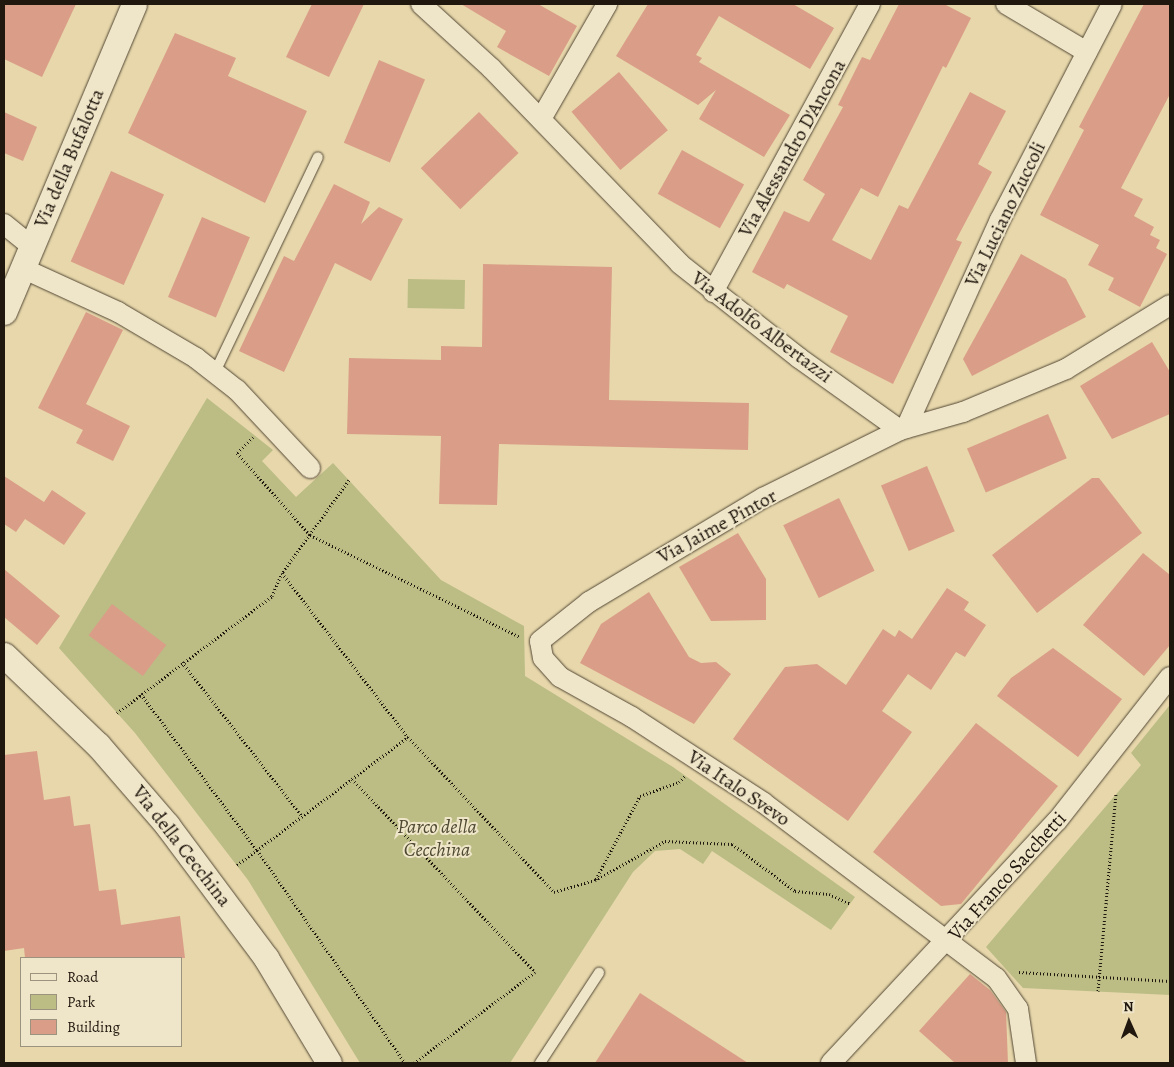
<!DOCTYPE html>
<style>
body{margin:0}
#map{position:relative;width:1174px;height:1067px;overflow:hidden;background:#e7d7ab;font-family:Alegreya,serif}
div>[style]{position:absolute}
.green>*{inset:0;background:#bbbd85;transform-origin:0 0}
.building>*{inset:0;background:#da9e88;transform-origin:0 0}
.path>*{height:3px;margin-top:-1.5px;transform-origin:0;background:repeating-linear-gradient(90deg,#20170e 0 1px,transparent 0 3.5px)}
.roads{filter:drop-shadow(0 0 1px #524735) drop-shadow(0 0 1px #524735)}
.service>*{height:10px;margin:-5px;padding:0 5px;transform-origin:5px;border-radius:5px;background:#efe5c8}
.minor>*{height:20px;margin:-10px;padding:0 10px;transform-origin:10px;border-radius:10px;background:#efe5c8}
.tertiary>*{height:25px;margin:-12.5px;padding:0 12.5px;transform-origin:12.5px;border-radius:12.5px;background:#efe5c8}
span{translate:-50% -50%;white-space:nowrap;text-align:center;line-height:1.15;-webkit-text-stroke:4px #efe5c8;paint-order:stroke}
.street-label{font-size:20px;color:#20170e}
.park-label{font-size:20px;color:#4e4932;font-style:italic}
.frame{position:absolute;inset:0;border:5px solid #20170e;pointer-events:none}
.legend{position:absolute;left:20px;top:957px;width:162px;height:90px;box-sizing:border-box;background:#efe5c8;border:1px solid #9c937e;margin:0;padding:6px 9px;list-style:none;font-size:15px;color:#20170e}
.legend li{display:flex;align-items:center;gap:10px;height:25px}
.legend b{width:25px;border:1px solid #9c937e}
.north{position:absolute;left:1104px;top:997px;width:50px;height:50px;-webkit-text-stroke:4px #efe5c8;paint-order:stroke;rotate:358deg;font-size:14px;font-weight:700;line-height:20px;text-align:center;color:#20170e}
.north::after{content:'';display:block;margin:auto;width:18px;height:22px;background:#20170e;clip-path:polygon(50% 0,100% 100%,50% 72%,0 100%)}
</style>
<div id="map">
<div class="green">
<i style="left:408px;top:279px;width:57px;height:29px;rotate:1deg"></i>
<i style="clip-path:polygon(207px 398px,273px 450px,262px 461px,296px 497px,333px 463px,441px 580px,524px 626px,525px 676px,673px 767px,855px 897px,831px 930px,712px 851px,703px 864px,680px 849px,655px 851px,633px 872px,510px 1063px,360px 1063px,248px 880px,135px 733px,59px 648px)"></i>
<i style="clip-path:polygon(1169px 706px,1170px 995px,1023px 988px,986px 947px,1141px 765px,1131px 753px)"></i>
</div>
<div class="building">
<i style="clip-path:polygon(4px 4px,76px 4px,42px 77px,4px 59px)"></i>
<i style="clip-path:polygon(312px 4px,364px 4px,329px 77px,286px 57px)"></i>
<i style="clip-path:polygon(461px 4px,538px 4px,577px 26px,549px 76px,497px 47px,506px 31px)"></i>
<i style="clip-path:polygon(648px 4px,793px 4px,834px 28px,810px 69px,719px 16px,696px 55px,702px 58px,699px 62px,790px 115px,764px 157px,699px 119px,716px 90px,698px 105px,616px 56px)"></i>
<i style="clip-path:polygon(899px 4px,944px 4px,971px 18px,946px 68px,943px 66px,878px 197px,861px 188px,832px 240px,871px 260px,899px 205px,908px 209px,970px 92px,1006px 111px,978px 164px,992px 172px,956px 240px,962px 242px,893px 384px,830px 352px,848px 316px,787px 284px,784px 289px,752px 272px,784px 211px,809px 222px,825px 194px,803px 180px,843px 107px,838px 105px,862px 57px,870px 60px)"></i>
<i style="clip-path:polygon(1144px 4px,1170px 4px,1170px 94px,1121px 188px,1143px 199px,1134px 216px,1154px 227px,1150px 235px,1160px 240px,1156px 248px,1167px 254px,1140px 307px,1108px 290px,1114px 278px,1088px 265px,1099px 245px,1040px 215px,1084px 130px,1079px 127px)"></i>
<i style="clip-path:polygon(175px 33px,236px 58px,228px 76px,307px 111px,265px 203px,128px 133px)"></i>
<i style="left:379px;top:60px;width:50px;height:90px;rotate:23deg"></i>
<i style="left:619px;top:72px;width:76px;height:62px;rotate:50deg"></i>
<i style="clip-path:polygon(4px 112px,37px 127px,23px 161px,4px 153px)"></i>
<i style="left:479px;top:112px;width:57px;height:81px;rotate:46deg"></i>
<i style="left:682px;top:150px;width:71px;height:50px;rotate:29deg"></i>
<i style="left:111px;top:171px;width:58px;height:99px;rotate:24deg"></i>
<i style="clip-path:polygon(334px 184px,370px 202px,361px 224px,379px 207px,403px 219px,371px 281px,335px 263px,284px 372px,239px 351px,284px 256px,294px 261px)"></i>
<i style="left:202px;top:217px;width:52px;height:87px;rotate:23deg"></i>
<i style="clip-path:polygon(1021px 254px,1066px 279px,1086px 317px,972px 376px,963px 359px)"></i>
<i style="clip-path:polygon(483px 264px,612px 267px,609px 400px,749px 403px,748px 450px,499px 444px,497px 505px,439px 504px,441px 436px,347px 434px,349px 358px,441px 360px,441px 346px,482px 347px)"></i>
<i style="clip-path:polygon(86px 312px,123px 330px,86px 404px,130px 426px,113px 461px,76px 443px,83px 430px,38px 408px)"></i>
<i style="clip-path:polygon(1152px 342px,1170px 372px,1170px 414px,1112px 439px,1080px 386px)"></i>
<i style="left:1048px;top:414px;width:48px;height:88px;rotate:67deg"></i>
<i style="left:927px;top:466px;width:71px;height:50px;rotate:67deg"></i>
<i style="clip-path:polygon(4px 476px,44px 502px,52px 490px,86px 513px,64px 545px,25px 519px,16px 532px,4px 524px)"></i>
<i style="clip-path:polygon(1092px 478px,1099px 478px,1142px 533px,1037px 613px,992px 555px)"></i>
<i style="left:839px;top:498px;width:81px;height:62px;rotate:64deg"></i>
<i style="clip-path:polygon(738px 533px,766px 579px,766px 620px,711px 621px,679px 567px)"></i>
<i style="clip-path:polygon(1143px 553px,1170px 575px,1170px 645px,1144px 676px,1083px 625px)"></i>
<i style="clip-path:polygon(4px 569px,60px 616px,37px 645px,4px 617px)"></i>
<i style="clip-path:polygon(947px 588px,969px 602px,964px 610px,986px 625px,965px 657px,956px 652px,931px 690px,908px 674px,882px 711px,912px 732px,848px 821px,733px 739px,785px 667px,817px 664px,846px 685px,883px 629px,895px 637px,899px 630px,912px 639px)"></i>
<i style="clip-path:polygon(649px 592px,689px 657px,701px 663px,716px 662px,731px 674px,694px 724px,580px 663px,601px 624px)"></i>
<i style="left:112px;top:604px;width:68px;height:39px;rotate:37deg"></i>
<i style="clip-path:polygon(1053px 648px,1122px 699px,1078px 757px,997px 696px,1011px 678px)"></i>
<i style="clip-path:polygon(976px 723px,1058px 786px,961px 904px,941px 906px,873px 852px)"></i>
<i style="clip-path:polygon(37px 751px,44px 800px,70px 796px,74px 826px,90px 824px,99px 891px,116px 889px,121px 925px,180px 916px,185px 958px,25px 958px,24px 948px,4px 951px,4px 755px)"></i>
<i style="clip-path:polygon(970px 974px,990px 990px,1006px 1012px,1008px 1063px,955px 1063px,919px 1031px)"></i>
<i style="clip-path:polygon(640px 993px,748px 1063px,595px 1063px)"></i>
</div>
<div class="path">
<i style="left:253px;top:437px;width:23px;rotate:135deg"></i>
<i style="left:237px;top:453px;width:110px;rotate:48.3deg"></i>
<i style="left:310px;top:535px;width:233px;rotate:25.9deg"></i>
<i style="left:349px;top:480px;width:115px;rotate:125.8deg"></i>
<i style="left:282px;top:573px;width:207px;rotate:52.5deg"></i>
<i style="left:408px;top:737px;width:213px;rotate:46.7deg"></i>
<i style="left:554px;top:892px;width:43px;rotate:-16.3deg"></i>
<i style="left:595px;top:880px;width:80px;rotate:-29.1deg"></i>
<i style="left:665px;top:841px;width:67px;rotate:2.6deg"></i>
<i style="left:732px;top:844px;width:79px;rotate:36.7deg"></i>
<i style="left:795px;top:891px;width:34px;rotate:5deg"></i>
<i style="left:829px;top:894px;width:23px;rotate:25deg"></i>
<i style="left:182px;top:662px;width:195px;rotate:52.1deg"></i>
<i style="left:141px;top:694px;width:194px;rotate:53.4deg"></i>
<i style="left:257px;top:850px;width:259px;rotate:55.2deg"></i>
<i style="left:117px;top:713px;width:194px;rotate:-37deg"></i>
<i style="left:272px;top:596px;width:25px;rotate:-67deg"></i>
<i style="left:352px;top:779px;width:266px;rotate:46.5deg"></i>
<i style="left:535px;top:972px;width:151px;rotate:143.1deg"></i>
<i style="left:237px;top:865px;width:214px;rotate:-36.8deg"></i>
<i style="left:596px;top:879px;width:94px;rotate:-62.1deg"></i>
<i style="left:640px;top:796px;width:41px;rotate:-19.7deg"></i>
<i style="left:679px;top:782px;width:8px;rotate:-45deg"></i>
<i style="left:1019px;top:972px;width:151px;rotate:3.4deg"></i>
<i style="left:1098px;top:991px;width:198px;rotate:-84.8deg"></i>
</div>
<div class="roads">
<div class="service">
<i style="left:215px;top:372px;width:238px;rotate:-64.4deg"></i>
<i style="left:540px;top:1063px;width:108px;rotate:-56.8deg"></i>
</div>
<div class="minor">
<i style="left:421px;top:4px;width:95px;rotate:42.4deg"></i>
<i style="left:491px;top:68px;width:272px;rotate:46deg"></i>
<i style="left:680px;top:264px;width:152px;rotate:38.3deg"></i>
<i style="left:799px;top:358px;width:124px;rotate:35.5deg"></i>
<i style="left:1006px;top:4px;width:94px;rotate:30.7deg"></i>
<i style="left:541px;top:119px;width:133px;rotate:-60.1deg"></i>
<i style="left:4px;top:224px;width:35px;rotate:39deg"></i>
<i style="left:22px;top:268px;width:106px;rotate:24.6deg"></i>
<i style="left:118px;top:312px;width:91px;rotate:30.5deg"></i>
<i style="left:196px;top:358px;width:52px;rotate:38deg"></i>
<i style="left:237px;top:390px;width:107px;rotate:46.9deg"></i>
<i style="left:713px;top:292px;width:328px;rotate:-61.4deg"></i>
<i style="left:906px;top:428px;width:228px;rotate:-65.7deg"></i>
<i style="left:1000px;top:220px;width:243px;rotate:-62.6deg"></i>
<i style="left:831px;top:1063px;width:331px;rotate:-47deg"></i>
<i style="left:1057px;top:821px;width:183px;rotate:-51.9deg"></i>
<i style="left:1026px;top:1063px;width:55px;rotate:-98.4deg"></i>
<i style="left:1018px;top:1009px;width:38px;rotate:-125deg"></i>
<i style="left:996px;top:978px;width:291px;rotate:-143deg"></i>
<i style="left:764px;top:803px;width:158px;rotate:-146.9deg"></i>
<i style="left:632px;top:717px;width:82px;rotate:-150.9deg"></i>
<i style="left:560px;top:677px;width:25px;rotate:-132deg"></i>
<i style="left:543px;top:658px;width:17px;rotate:-100deg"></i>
<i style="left:540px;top:641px;width:63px;rotate:-38.5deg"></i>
<i style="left:589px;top:602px;width:203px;rotate:-30.9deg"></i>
<i style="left:763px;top:498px;width:153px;rotate:-26.4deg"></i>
<i style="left:900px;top:430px;width:66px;rotate:-15.9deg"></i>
<i style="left:963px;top:412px;width:112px;rotate:-22.7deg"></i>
<i style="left:1066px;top:369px;width:122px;rotate:-31.6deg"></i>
</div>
<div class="tertiary">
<i style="left:4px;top:312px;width:334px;rotate:-67.1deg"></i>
<i style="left:4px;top:655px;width:130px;rotate:43.8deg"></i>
<i style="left:98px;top:745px;width:106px;rotate:49.2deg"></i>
<i style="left:167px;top:825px;width:166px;rotate:53.3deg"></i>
<i style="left:266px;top:958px;width:122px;rotate:59deg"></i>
</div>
</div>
<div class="street-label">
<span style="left:792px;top:148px;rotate:-61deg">Via Alessandro D'Ancona</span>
<span style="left:69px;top:158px;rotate:-67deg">Via della Bufalotta</span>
<span style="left:1005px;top:214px;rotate:-64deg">Via Luciano Zuccoli</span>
<span style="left:762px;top:327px;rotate:37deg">Via Adolfo Albertazzi</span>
<span style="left:717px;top:526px;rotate:-29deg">Via Jaime Pintor</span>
<span style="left:739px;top:788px;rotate:34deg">Via Italo Svevo</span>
<span style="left:182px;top:846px;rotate:52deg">Via della Cecchina</span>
<span style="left:1007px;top:876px;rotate:-48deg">Via Franco Sacchetti</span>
</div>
<div class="park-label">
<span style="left:437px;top:838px">Parco della<br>Cecchina</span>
</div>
<div class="frame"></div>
<ul class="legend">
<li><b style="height:6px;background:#efe5c8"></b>Road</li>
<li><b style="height:14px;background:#bbbd85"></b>Park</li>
<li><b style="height:14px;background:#da9e88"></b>Building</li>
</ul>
<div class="north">N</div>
</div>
